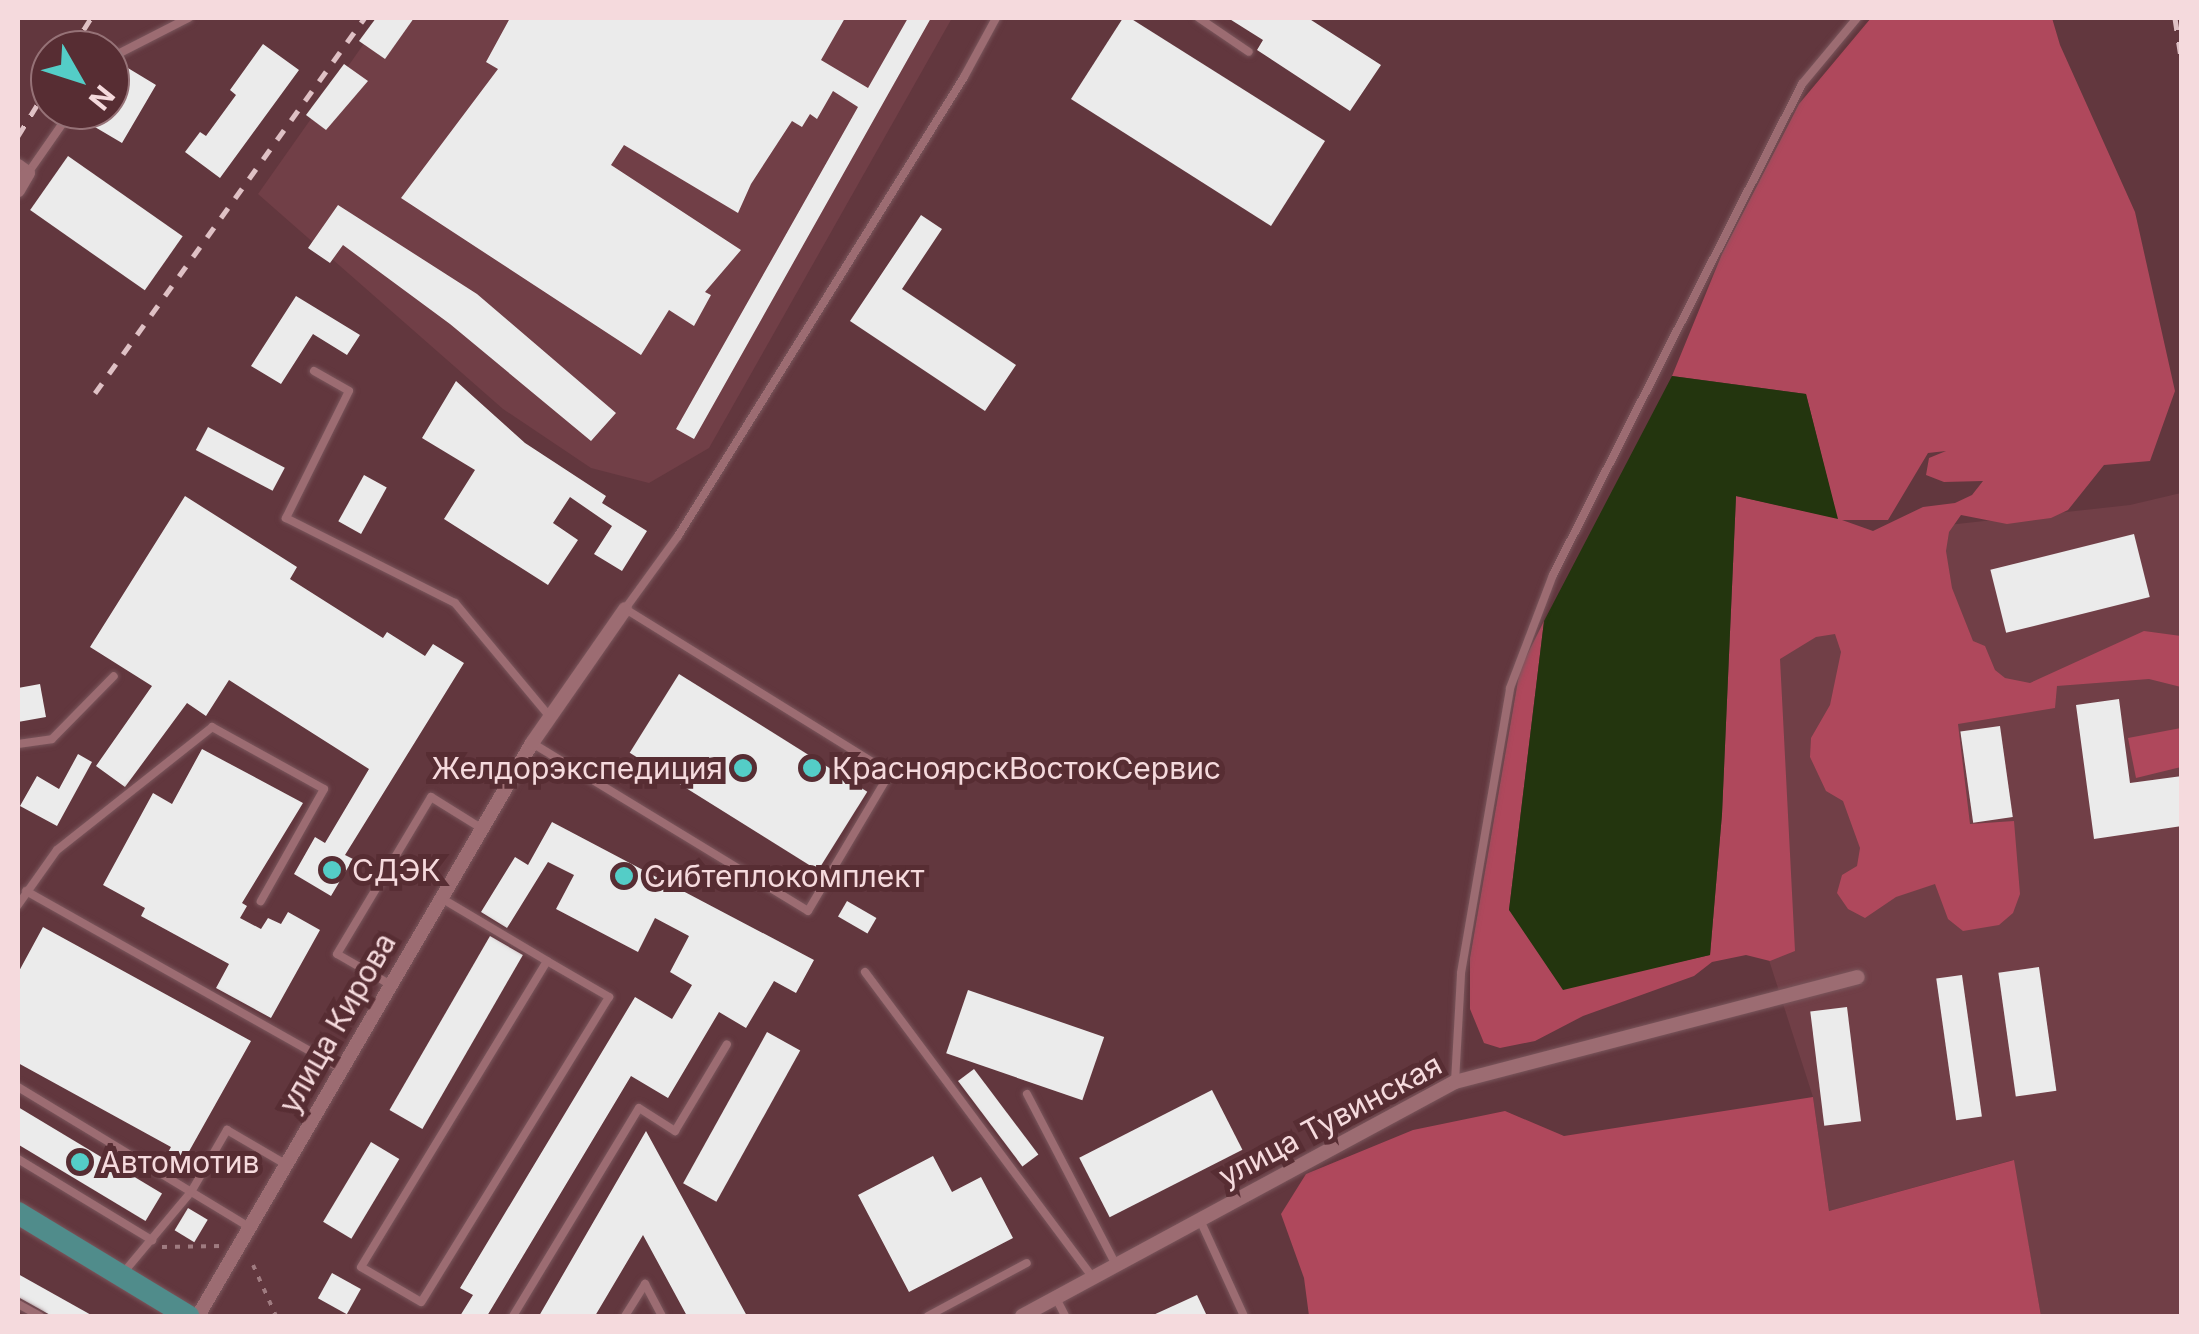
<!DOCTYPE html>
<meta charset="utf-8">
<style>
body{margin:0}
#map{position:relative;width:2199px;height:1334px;overflow:hidden;background:#62373e;font-family:Inter,sans-serif}
div>[style]{position:absolute}
.built>*{inset:0;background:#713f47}
.green>*{inset:0;background:#af485c}
.water>*{inset:0;background:#23350e}
.building>*{inset:0;background:#ebebeb;transform-origin:0 0}
.path>*{height:4px;margin-top:-2px;transform-origin:0;background:repeating-linear-gradient(90deg,#9f7b80 0 5px,transparent 0 13px)}
.roads{filter:drop-shadow(0 0 2px #7a565c) drop-shadow(0 0 2px #7a565c)}
.service>*{height:8px;margin:-4px;padding:0 4px;transform-origin:4px;border-radius:4px;background:#9c6c72}
.minor>*{height:14px;margin:-7px;padding:0 7px;transform-origin:7px;border-radius:7px;background:#9c6c72}
.primary>*{height:22px;margin:-11px;padding:0 11px;transform-origin:11px;border-radius:11px;background:#508c8b}
.rail>*{height:5px;margin-top:-2.5px;transform-origin:0;background:repeating-linear-gradient(90deg,#dfc1c5 0 12px,transparent 0 24px)}
.dots>*{width:28px;height:28px;translate:-50% -50%;box-sizing:border-box;border:5px solid #572d33;border-radius:50%}
span{translate:-50% -50%;white-space:nowrap;text-align:center;line-height:1.15;-webkit-text-stroke:10px #572d33;paint-order:stroke}
.poi-label{font-size:30px;color:#f5dadd}
.right{translate:-100% -50%;text-align:right}
.left{translate:0 -50%;text-align:left}
.street-label{font-size:30px;color:#f5dadd}
.frame{position:absolute;inset:0;border:20px solid #f5dadd;pointer-events:none}
.north{position:absolute;left:30px;top:30px;width:100px;height:100px;box-sizing:border-box;background:#572d33;border:2px solid #967277;border-radius:50%;rotate:129deg;font-size:28px;font-weight:700;line-height:40px;text-align:center;color:#f5dadd}
.north::after{content:'';display:block;margin:auto;width:35px;height:45px;background:#54cdc7;clip-path:polygon(50% 0,100% 100%,50% 72%,0 100%)}
</style>
<div id="map">
<div class="built">
<i style="clip-path:polygon(382px 18px,952px 18px,709px 448px,649px 483px,591px 468px,503px 409px,258px 194px)"></i>
<i style="clip-path:polygon(2181px 493px,2181px 1316px,2041px 1316px,2013px 1160px,1829px 1211px,1813px 1097px,1722px 814px,1757px 546px,2130px 505px)"></i>
</div>
<div class="green">
<i style="clip-path:polygon(evenodd,1871px 18px,2052px 18px,2060px 45px,2135px 212px,2175px 391px,2150px 461px,2104px 465px,2068px 510px,2051px 518px,2007px 524px,1961px 515px,1949px 532px,1946px 551px,1952px 588px,1973px 641px,1985px 646px,1995px 670px,2005px 678px,2030px 683px,2144px 631px,2181px 636px,2181px 687px,2149px 679px,2057px 686px,2055px 708px,1958px 724px,1970px 824px,2014px 821px,2020px 894px,2013px 913px,1999px 925px,1963px 931px,1948px 919px,1935px 884px,1896px 897px,1865px 918px,1848px 909px,1837px 893px,1842px 875px,1857px 866px,1860px 848px,1843px 801px,1826px 791px,1810px 757px,1811px 738px,1830px 705px,1841px 652px,1835px 634px,1816px 637px,1780px 659px,1795px 951px,1770px 961px,1746px 955px,1712px 962px,1694px 976px,1583px 1016px,1535px 1041px,1500px 1048px,1484px 1043px,1470px 1009px,1470px 958px,1520px 669px,1544px 621px,1509px 910px,1638px 971px,1710px 955px,1722px 814px,1736px 496px,1837px 518px,1806px 394px,1672px 376px,1722px 254px,1799px 104px,1871px 18px,1946px 451px,1929px 458px,1926px 475px,1944px 482px,1983px 481px,1972px 495px,1955px 503px,1923px 507px,1873px 531px,1842px 520px,1888px 520px,1928px 453px,1946px 451px)"></i>
<i style="clip-path:polygon(2181px 728px,2181px 767px,2136px 778px,2128px 738px)"></i>
<i style="clip-path:polygon(1813px 1097px,1829px 1211px,2014px 1160px,2041px 1316px,1309px 1316px,1304px 1278px,1281px 1214px,1306px 1174px,1413px 1130px,1505px 1111px,1564px 1136px)"></i>
</div>
<div class="water">
<i style="clip-path:polygon(1672px 376px,1806px 394px,1838px 519px,1736px 496px,1722px 814px,1710px 955px,1563px 990px,1509px 910px,1544px 621px)"></i>
</div>
<div class="building">
<i style="clip-path:polygon(376px 18px,414px 18px,385px 59px,359px 41px)"></i>
<i style="clip-path:polygon(510px 18px,845px 18px,821px 60px,868px 88px,908px 18px,931px 18px,694px 439px,676px 429px,858px 107px,833px 91px,817px 119px,810px 114px,802px 127px,792px 121px,751px 184px,738px 213px,624px 145px,611px 165px,741px 250px,705px 292px,711px 295px,694px 326px,669px 310px,641px 355px,401px 198px,498px 69px,486px 62px)"></i>
<i style="clip-path:polygon(1123px 18px,1130px 18px,1325px 141px,1271px 226px,1071px 99px)"></i>
<i style="clip-path:polygon(1228px 18px,1308px 18px,1381px 65px,1350px 111px,1257px 50px,1263px 40px)"></i>
<i style="clip-path:polygon(263px 44px,299px 70px,220px 178px,185px 152px,200px 132px,206px 136px,236px 95px,230px 90px)"></i>
<i style="clip-path:polygon(118px 62px,156px 85px,122px 143px,83px 120px,89px 110px,110px 110px,110px 73px)"></i>
<i style="clip-path:polygon(344px 64px,368px 81px,326px 130px,306px 115px)"></i>
<i style="left:68px;top:156px;width:140px;height:66px;rotate:35deg"></i>
<i style="clip-path:polygon(338px 205px,477px 294px,616px 413px,591px 441px,450px 324px,343px 245px,330px 263px,308px 248px)"></i>
<i style="clip-path:polygon(921px 215px,942px 229px,902px 289px,1016px 365px,985px 411px,850px 321px)"></i>
<i style="clip-path:polygon(296px 296px,360px 335px,347px 355px,313px 334px,281px 384px,251px 366px)"></i>
<i style="clip-path:polygon(456px 381px,525px 443px,606px 496px,602px 503px,647px 531px,622px 571px,594px 554px,612px 526px,570px 497px,553px 523px,578px 540px,548px 585px,444px 519px,475px 470px,422px 438px)"></i>
<i style="left:208px;top:427px;width:87px;height:26px;rotate:28deg"></i>
<i style="left:364px;top:475px;width:26px;height:53px;rotate:29deg"></i>
<i style="clip-path:polygon(185px 496px,297px 567px,290px 579px,383px 638px,387px 632px,425px 656px,433px 644px,464px 663px,345px 855px,353px 859px,331px 896px,294px 874px,315px 837px,325px 843px,369px 769px,229px 680px,206px 716px,187px 703px,125px 787px,96px 766px,152px 686px,90px 647px)"></i>
<i style="left:2134px;top:534px;width:65px;height:148px;rotate:76deg"></i>
<i style="left:679px;top:674px;width:222px;height:93px;rotate:32deg"></i>
<i style="clip-path:polygon(40px 684px,46px 717px,18px 722px,18px 688px)"></i>
<i style="clip-path:polygon(2119px 699px,2130px 783px,2182px 776px,2182px 826px,2094px 839px,2076px 705px)"></i>
<i style="left:2000px;top:726px;width:92px;height:40px;rotate:82deg"></i>
<i style="clip-path:polygon(202px 749px,303px 803px,242px 903px,247px 906px,240px 918px,261px 929px,268px 918px,281px 924px,288px 912px,320px 930px,271px 1018px,216px 988px,229px 964px,141px 916px,145px 908px,103px 885px,153px 793px,172px 804px)"></i>
<i style="clip-path:polygon(78px 754px,92px 762px,57px 826px,20px 806px,37px 776px,59px 789px)"></i>
<i style="clip-path:polygon(552px 822px,814px 960px,796px 993px,774px 981px,746px 1028px,719px 1012px,668px 1098px,631px 1076px,487px 1316px,460px 1316px,473px 1295px,460px 1288px,635px 997px,672px 1019px,692px 985px,670px 972px,689px 936px,655px 918px,638px 952px,556px 909px,574px 875px,548px 862px,507px 928px,481px 912px,515px 857px,528px 865px)"></i>
<i style="left:847px;top:901px;width:34px;height:18px;rotate:30deg"></i>
<i style="clip-path:polygon(43px 927px,251px 1041px,178px 1171px,162px 1163px,171px 1147px,18px 1063px,18px 973px)"></i>
<i style="left:490px;top:936px;width:38px;height:201px;rotate:30deg"></i>
<i style="left:2039px;top:967px;width:125px;height:41px;rotate:82deg"></i>
<i style="left:1962px;top:975px;width:143px;height:26px;rotate:82deg"></i>
<i style="left:968px;top:990px;width:144px;height:67px;rotate:19deg"></i>
<i style="left:1847px;top:1007px;width:115px;height:37px;rotate:83deg"></i>
<i style="left:767px;top:1032px;width:38px;height:173px;rotate:29deg"></i>
<i style="left:974px;top:1069px;width:107px;height:20px;rotate:53deg"></i>
<i style="left:1212px;top:1090px;width:67px;height:149px;rotate:63deg"></i>
<i style="left:18px;top:1107px;width:168px;height:32px;rotate:31deg"></i>
<i style="clip-path:polygon(646px 1131px,747px 1316px,687px 1316px,643px 1235px,595px 1316px,539px 1316px)"></i>
<i style="left:371px;top:1142px;width:33px;height:93px;rotate:31deg"></i>
<i style="clip-path:polygon(933px 1156px,952px 1192px,981px 1177px,1013px 1238px,909px 1292px,858px 1195px)"></i>
<i style="left:188px;top:1208px;width:23px;height:26px;rotate:31deg"></i>
<i style="left:332px;top:1273px;width:33px;height:29px;rotate:29deg"></i>
<i style="clip-path:polygon(18px 1274px,93px 1316px,52px 1316px,18px 1297px)"></i>
<i style="clip-path:polygon(1197px 1295px,1207px 1316px,1151px 1316px)"></i>
</div>
<div class="path">
<i style="left:162px;top:1247px;width:60px;rotate:-1deg"></i>
<i style="left:253px;top:1265px;width:56px;rotate:65.7deg"></i>
<i style="left:114px;top:1315px;width:1px;rotate:45deg"></i>
</div>
<div class="roads">
<div class="service">
<i style="left:1199px;top:18px;width:60px;rotate:34.2deg"></i>
<i style="left:110px;top:58px;width:88px;rotate:-27.1deg"></i>
<i style="left:28px;top:173px;width:77px;rotate:-55.1deg"></i>
<i style="left:314px;top:371px;width:40px;rotate:29.7deg"></i>
<i style="left:349px;top:391px;width:142px;rotate:116.4deg"></i>
<i style="left:286px;top:518px;width:189px;rotate:26.7deg"></i>
<i style="left:455px;top:603px;width:148px;rotate:50.2deg"></i>
<i style="left:532px;top:743px;width:323px;rotate:31.3deg"></i>
<i style="left:808px;top:911px;width:161px;rotate:-59.3deg"></i>
<i style="left:890px;top:773px;width:312px;rotate:-148.2deg"></i>
<i style="left:625px;top:609px;width:90px;rotate:-54deg"></i>
<i style="left:678px;top:536px;width:541px;rotate:-58.07deg"></i>
<i style="left:964px;top:77px;width:67px;rotate:-61.5deg"></i>
<i style="left:18px;top:744px;width:34px;rotate:-8deg"></i>
<i style="left:52px;top:739px;width:88px;rotate:-45.5deg"></i>
<i style="left:26px;top:891px;width:363px;rotate:29.4deg"></i>
<i style="left:441px;top:898px;width:123px;rotate:30.7deg"></i>
<i style="left:547px;top:961px;width:72px;rotate:30.1deg"></i>
<i style="left:609px;top:997px;width:358px;rotate:121.6deg"></i>
<i style="left:421px;top:1302px;width:69px;rotate:-149.7deg"></i>
<i style="left:361px;top:1267px;width:358px;rotate:-58.7deg"></i>
<i style="left:18px;top:905px;width:67px;rotate:-54.7deg"></i>
<i style="left:57px;top:850px;width:198px;rotate:-38.4deg"></i>
<i style="left:212px;top:727px;width:128px;rotate:29deg"></i>
<i style="left:324px;top:789px;width:129px;rotate:119.4deg"></i>
<i style="left:865px;top:972px;width:380px;rotate:53.3deg"></i>
<i style="left:391px;top:985px;width:62px;rotate:-150.1deg"></i>
<i style="left:337px;top:954px;width:183px;rotate:-59.1deg"></i>
<i style="left:431px;top:797px;width:59px;rotate:31.8deg"></i>
<i style="left:1455px;top:1082px;width:109px;rotate:-86.8deg"></i>
<i style="left:1461px;top:973px;width:289px;rotate:-80.2deg"></i>
<i style="left:1510px;top:688px;width:121px;rotate:-69.2deg"></i>
<i style="left:1553px;top:575px;width:551px;rotate:-63.11deg"></i>
<i style="left:1802px;top:84px;width:86px;rotate:-50.2deg"></i>
<i style="left:18px;top:1087px;width:270px;rotate:31.2deg"></i>
<i style="left:1027px;top:1094px;width:193px;rotate:62.5deg"></i>
<i style="left:18px;top:1159px;width:157px;rotate:31.2deg"></i>
<i style="left:1200px;top:1220px;width:106px;rotate:65.4deg"></i>
<i style="left:124px;top:1272px;width:104px;rotate:-50.1deg"></i>
<i style="left:191px;top:1192px;width:72px;rotate:-59.9deg"></i>
<i style="left:227px;top:1130px;width:69px;rotate:30.3deg"></i>
<i style="left:1056px;top:1298px;width:20px;rotate:63deg"></i>
<i style="left:18px;top:1304px;width:25px;rotate:29deg"></i>
<i style="left:513px;top:1316px;width:243px;rotate:-58.8deg"></i>
<i style="left:639px;top:1108px;width:43px;rotate:32.6deg"></i>
<i style="left:675px;top:1131px;width:101px;rotate:-59.1deg"></i>
<i style="left:625px;top:1316px;width:38px;rotate:-58deg"></i>
<i style="left:645px;top:1284px;width:36px;rotate:62deg"></i>
<i style="left:928px;top:1316px;width:112px;rotate:-28.2deg"></i>
</div>
<div class="minor">
<i style="left:18px;top:166px;width:12px;rotate:35deg"></i>
<i style="left:28px;top:173px;width:20px;rotate:120deg"></i>
<i style="left:198px;top:1316px;width:663px;rotate:-59.76deg"></i>
<i style="left:532px;top:743px;width:163px;rotate:-55.2deg"></i>
<i style="left:1022px;top:1316px;width:492px;rotate:-28.4deg"></i>
<i style="left:1455px;top:1082px;width:416px;rotate:-14.6deg"></i>
</div>
<div class="primary">
<i style="left:18px;top:1213px;width:199px;rotate:31.2deg"></i>
</div>
</div>
<div class="rail">
<i style="left:2175px;top:18px;width:47px;rotate:81.3deg"></i>
<i style="left:71px;top:50px;width:38px;rotate:-58deg"></i>
<i style="left:18px;top:136px;width:61px;rotate:-58.4deg"></i>
<i style="left:95px;top:393px;width:462px;rotate:-54.3deg"></i>
</div>
<div class="dots">
<i style="left:743px;top:768px;background:#54cdc7"></i>
<i style="left:812px;top:768px;background:#54cdc7"></i>
<i style="left:332px;top:870px;background:#54cdc7"></i>
<i style="left:624px;top:876px;background:#54cdc7"></i>
<i style="left:80px;top:1162px;background:#54cdc7"></i>
</div>
<div class="poi-label">
<span class="right" style="left:723px;top:768px">Желдорэкспедиция</span>
<span class="left" style="left:832px;top:768px">КрасноярскВостокСервис</span>
<span class="left" style="left:352px;top:870px">СДЭК</span>
<span class="left" style="left:644px;top:876px">Сибтеплокомплект</span>
<span class="left" style="left:100px;top:1162px">Автомотив</span>
</div>
<div class="street-label">
<span style="left:337px;top:1023px;rotate:-60deg">улица Кирова</span>
<span style="left:1330px;top:1120px;rotate:-28deg">улица Тувинская</span>
</div>
<div class="frame"></div>
<div class="north">N</div>
</div>
